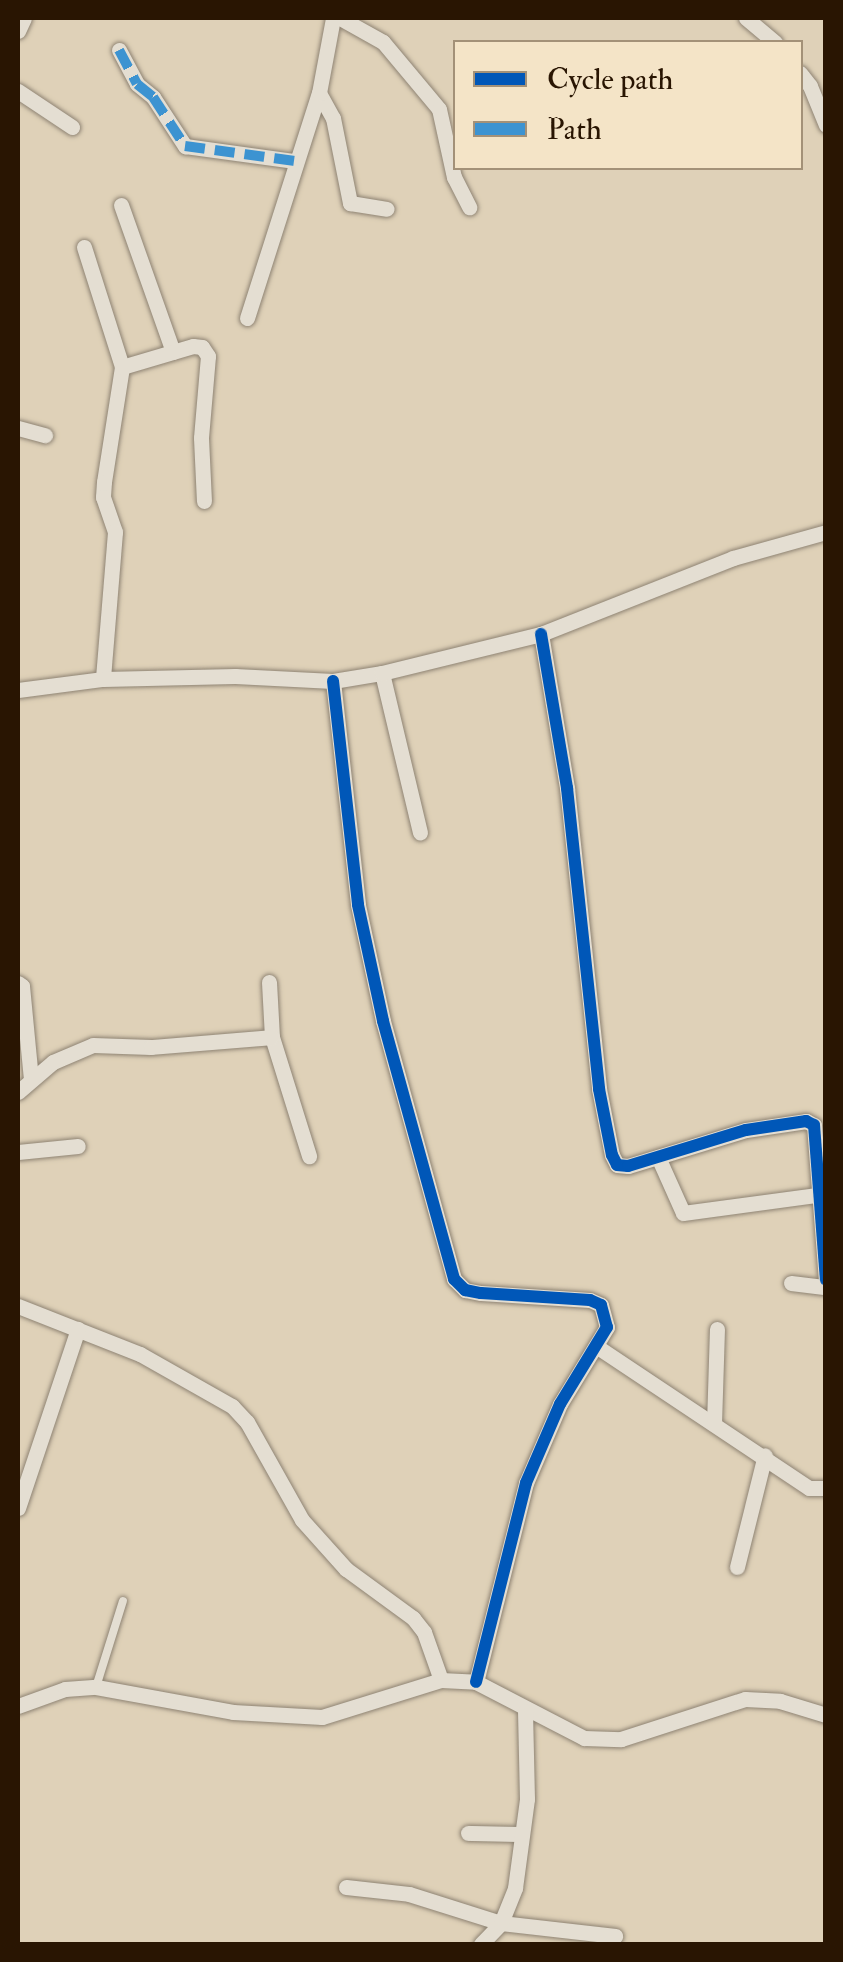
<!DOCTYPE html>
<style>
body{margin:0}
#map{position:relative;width:843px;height:1962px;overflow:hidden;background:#dfd1b8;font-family:"IM FELL Double Pica",serif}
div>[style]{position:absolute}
.roads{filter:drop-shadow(0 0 2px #8e8373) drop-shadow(0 0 2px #8e8373)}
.service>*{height:8px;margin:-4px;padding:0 4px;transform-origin:4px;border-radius:4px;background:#e4ded2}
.minor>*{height:15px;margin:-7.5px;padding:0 7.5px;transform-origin:7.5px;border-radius:7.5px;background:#e4ded2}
.quiet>*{height:10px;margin-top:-5px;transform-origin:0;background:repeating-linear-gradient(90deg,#3c93d1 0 20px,transparent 0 30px)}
.cycleway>*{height:12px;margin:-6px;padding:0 6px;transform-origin:6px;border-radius:6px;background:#0057b8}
span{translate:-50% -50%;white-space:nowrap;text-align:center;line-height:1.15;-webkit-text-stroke:10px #f4e4c7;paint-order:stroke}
.frame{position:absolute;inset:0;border:20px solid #291502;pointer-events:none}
.legend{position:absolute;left:453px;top:40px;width:350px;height:130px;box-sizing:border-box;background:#f4e4c7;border:2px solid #a39178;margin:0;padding:12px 18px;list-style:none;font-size:30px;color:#291502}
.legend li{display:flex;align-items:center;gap:20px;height:50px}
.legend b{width:50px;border:2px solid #a39178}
</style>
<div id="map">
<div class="roads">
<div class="service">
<i style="left:96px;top:1687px;width:90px;rotate:-72.6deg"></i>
</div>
<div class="minor">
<i style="left:340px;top:18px;width:49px;rotate:29.2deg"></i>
<i style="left:383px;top:42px;width:87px;rotate:50.1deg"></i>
<i style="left:439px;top:109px;width:70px;rotate:77.6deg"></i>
<i style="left:454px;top:177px;width:34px;rotate:63deg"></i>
<i style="left:746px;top:18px;width:38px;rotate:40deg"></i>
<i style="left:18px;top:31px;width:14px;rotate:-65deg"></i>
<i style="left:119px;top:50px;width:38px;rotate:62deg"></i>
<i style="left:137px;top:84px;width:21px;rotate:39deg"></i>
<i style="left:153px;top:97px;width:59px;rotate:56.9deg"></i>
<i style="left:185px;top:146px;width:111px;rotate:7.8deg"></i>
<i style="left:800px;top:73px;width:16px;rotate:52deg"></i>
<i style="left:810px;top:86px;width:42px;rotate:67.7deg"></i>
<i style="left:18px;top:91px;width:65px;rotate:33.7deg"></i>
<i style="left:319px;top:93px;width:29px;rotate:61deg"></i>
<i style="left:333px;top:118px;width:87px;rotate:78.7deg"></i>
<i style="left:350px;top:203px;width:37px;rotate:9deg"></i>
<i style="left:121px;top:205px;width:156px;rotate:70.5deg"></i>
<i style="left:84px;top:247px;width:126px;rotate:72.4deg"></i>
<i style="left:122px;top:367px;width:116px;rotate:98.9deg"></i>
<i style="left:104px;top:482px;width:15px;rotate:94deg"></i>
<i style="left:103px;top:497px;width:37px;rotate:71deg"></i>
<i style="left:115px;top:532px;width:147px;rotate:94.7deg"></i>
<i style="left:247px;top:318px;width:236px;rotate:-72.3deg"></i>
<i style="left:319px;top:93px;width:76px;rotate:-79.4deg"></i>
<i style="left:122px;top:367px;width:74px;rotate:-16.5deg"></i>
<i style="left:193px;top:346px;width:9px;rotate:6deg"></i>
<i style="left:202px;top:347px;width:11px;rotate:56deg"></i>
<i style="left:208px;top:356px;width:82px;rotate:94.9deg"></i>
<i style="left:201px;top:438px;width:63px;rotate:87.3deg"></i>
<i style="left:18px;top:428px;width:28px;rotate:15deg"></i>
<i style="left:541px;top:634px;width:156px;rotate:80.4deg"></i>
<i style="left:567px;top:788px;width:303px;rotate:83.9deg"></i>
<i style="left:599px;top:1089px;width:67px;rotate:78.9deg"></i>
<i style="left:612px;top:1155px;width:11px;rotate:63deg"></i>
<i style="left:617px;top:1165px;width:11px;rotate:5deg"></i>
<i style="left:628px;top:1166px;width:123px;rotate:-17deg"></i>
<i style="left:746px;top:1130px;width:61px;rotate:-8.5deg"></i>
<i style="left:806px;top:1121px;width:9px;rotate:27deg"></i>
<i style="left:814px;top:1125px;width:155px;rotate:85.6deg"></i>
<i style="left:382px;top:673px;width:164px;rotate:76.6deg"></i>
<i style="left:333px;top:681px;width:225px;rotate:83.6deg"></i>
<i style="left:358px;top:905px;width:119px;rotate:77.8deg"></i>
<i style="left:383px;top:1021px;width:268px;rotate:74.6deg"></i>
<i style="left:454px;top:1279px;width:16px;rotate:45deg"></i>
<i style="left:465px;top:1290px;width:16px;rotate:11deg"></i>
<i style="left:481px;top:1293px;width:109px;rotate:3.7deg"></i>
<i style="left:590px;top:1300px;width:12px;rotate:24deg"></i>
<i style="left:601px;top:1305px;width:23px;rotate:75deg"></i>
<i style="left:607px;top:1327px;width:90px;rotate:121.4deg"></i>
<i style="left:560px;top:1404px;width:86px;rotate:113.3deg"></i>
<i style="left:526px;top:1483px;width:205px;rotate:104.1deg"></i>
<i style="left:18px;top:690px;width:86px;rotate:-7.4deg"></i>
<i style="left:103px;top:679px;width:132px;rotate:-1.3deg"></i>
<i style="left:235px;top:676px;width:98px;rotate:2.9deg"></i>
<i style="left:333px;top:681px;width:50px;rotate:-9.3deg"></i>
<i style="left:382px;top:673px;width:164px;rotate:-13.8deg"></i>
<i style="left:541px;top:634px;width:206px;rotate:-21.6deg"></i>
<i style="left:733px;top:558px;width:97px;rotate:-15.6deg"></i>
<i style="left:269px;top:982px;width:55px;rotate:86.9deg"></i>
<i style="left:272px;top:1037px;width:125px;rotate:72.7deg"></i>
<i style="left:18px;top:983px;width:5px;rotate:37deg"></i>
<i style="left:22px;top:986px;width:93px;rotate:84.5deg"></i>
<i style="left:18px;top:1092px;width:46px;rotate:-40.6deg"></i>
<i style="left:53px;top:1062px;width:43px;rotate:-23deg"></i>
<i style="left:93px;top:1045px;width:58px;rotate:2deg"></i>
<i style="left:151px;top:1047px;width:121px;rotate:-4.7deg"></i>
<i style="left:18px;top:1152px;width:60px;rotate:-5.7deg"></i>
<i style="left:658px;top:1157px;width:61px;rotate:65.9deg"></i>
<i style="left:683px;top:1213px;width:141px;rotate:-7.7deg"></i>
<i style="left:791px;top:1283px;width:35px;rotate:7deg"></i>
<i style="left:18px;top:1306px;width:131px;rotate:21.5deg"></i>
<i style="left:140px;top:1354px;width:106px;rotate:29.5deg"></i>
<i style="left:232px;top:1406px;width:22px;rotate:47deg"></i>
<i style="left:247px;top:1422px;width:112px;rotate:60.7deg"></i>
<i style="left:302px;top:1520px;width:66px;rotate:48.1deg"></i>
<i style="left:346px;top:1569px;width:83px;rotate:36.2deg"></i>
<i style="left:413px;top:1618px;width:18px;rotate:52deg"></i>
<i style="left:424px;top:1632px;width:51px;rotate:70.5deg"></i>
<i style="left:596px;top:1346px;width:256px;rotate:33.7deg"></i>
<i style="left:809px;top:1488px;width:17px"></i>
<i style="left:714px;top:1424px;width:95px;rotate:-88.2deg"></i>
<i style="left:18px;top:1508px;width:189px;rotate:-71.5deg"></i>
<i style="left:737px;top:1567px;width:115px;rotate:-76deg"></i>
<i style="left:18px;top:1706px;width:50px;rotate:-19.9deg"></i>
<i style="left:65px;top:1689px;width:31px;rotate:-4deg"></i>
<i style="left:96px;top:1687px;width:139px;rotate:10.3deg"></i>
<i style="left:233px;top:1712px;width:89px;rotate:3.2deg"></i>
<i style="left:322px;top:1717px;width:125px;rotate:-17.3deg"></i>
<i style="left:441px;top:1680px;width:35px;rotate:3deg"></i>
<i style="left:476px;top:1682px;width:122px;rotate:27.4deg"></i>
<i style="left:584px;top:1738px;width:37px;rotate:2deg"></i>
<i style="left:621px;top:1739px;width:130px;rotate:-17.9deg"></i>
<i style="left:745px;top:1699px;width:35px;rotate:3deg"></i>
<i style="left:780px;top:1701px;width:48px;rotate:16.9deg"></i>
<i style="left:468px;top:1833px;width:54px;rotate:1.1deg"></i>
<i style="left:346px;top:1887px;width:63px;rotate:6.3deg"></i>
<i style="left:409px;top:1894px;width:96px;rotate:17.5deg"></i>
<i style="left:501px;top:1923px;width:115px;rotate:6.5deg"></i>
<i style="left:481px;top:1944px;width:29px;rotate:-46deg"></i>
<i style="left:501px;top:1923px;width:38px;rotate:-68deg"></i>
<i style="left:515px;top:1888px;width:90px;rotate:-82.3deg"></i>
<i style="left:527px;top:1799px;width:88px;rotate:-91.3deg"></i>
</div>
</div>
<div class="quiet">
<i style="left:119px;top:50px;width:38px;rotate:62deg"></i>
<i style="left:137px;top:84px;width:21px;rotate:39deg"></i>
<i style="left:153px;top:97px;width:59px;rotate:56.9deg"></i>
<i style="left:185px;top:146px;width:111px;rotate:7.8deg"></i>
</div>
<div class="cycleway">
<i style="left:541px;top:634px;width:156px;rotate:80.4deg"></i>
<i style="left:567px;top:788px;width:303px;rotate:83.9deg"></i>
<i style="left:599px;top:1089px;width:67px;rotate:78.9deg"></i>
<i style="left:612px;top:1155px;width:11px;rotate:63deg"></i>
<i style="left:617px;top:1165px;width:11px;rotate:5deg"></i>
<i style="left:628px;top:1166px;width:123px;rotate:-17deg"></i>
<i style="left:746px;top:1130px;width:61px;rotate:-8.5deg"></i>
<i style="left:806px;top:1121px;width:9px;rotate:27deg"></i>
<i style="left:814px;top:1125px;width:155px;rotate:85.6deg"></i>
<i style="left:333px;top:681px;width:225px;rotate:83.6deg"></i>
<i style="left:358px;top:905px;width:119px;rotate:77.8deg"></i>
<i style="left:383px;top:1021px;width:268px;rotate:74.6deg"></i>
<i style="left:454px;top:1279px;width:16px;rotate:45deg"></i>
<i style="left:465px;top:1290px;width:16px;rotate:11deg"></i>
<i style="left:481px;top:1293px;width:109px;rotate:3.7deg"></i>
<i style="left:590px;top:1300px;width:12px;rotate:24deg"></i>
<i style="left:601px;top:1305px;width:23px;rotate:75deg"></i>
<i style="left:607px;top:1327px;width:90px;rotate:121.4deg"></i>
<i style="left:560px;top:1404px;width:86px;rotate:113.3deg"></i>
<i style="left:526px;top:1483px;width:205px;rotate:104.1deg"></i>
</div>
<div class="frame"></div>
<ul class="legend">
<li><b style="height:12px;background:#0057b8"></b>Cycle path</li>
<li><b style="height:12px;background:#3c93d1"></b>Path</li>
</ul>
</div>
